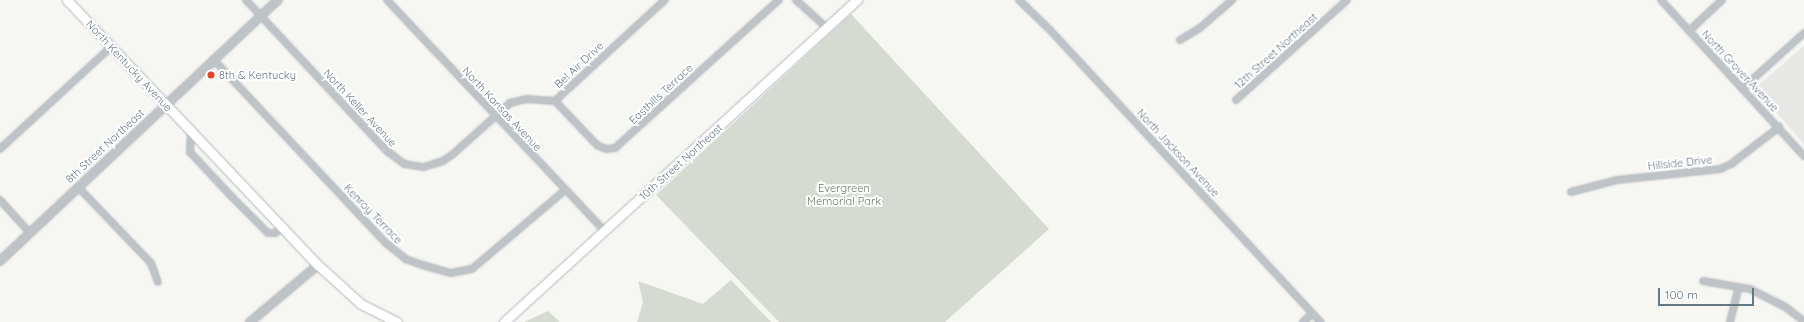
<!DOCTYPE html>
<style>
body{margin:0}
#map{position:relative;width:1804px;height:322px;overflow:hidden;background:#f6f6f2;font-family:Quicksand,sans-serif}
div>[style]{position:absolute}
.built>*{inset:0;background:#e7e7e6}
.green>*{inset:0;background:#d6dbd1}
.roads{filter:drop-shadow(0 0 1px #b3b9bd) drop-shadow(0 0 1px #b3b9bd)}
.minor>*{height:6px;margin:-3px;padding:0 3px;transform-origin:3px;border-radius:3px;background:#bec3c7}
.tertiary>*{height:8px;margin:-4px;padding:0 4px;transform-origin:4px;border-radius:4px;background:#bec3c7}
.secondary>*{height:9px;margin:-4.5px;padding:0 4.5px;transform-origin:4.5px;border-radius:4.5px;background:#fff}
.dots>*{width:11px;height:11px;translate:-50% -50%;box-sizing:border-box;border:2px solid #fff;border-radius:50%}
span{translate:-50% -50%;white-space:nowrap;text-align:center;line-height:1.15;-webkit-text-stroke:4px #fff;paint-order:stroke}
.street-label{font-size:11px;color:#647884}
.poi-label{font-size:11px;color:#647884}
.left{translate:0 -50%;text-align:left}
.park-label{font-size:11px;color:#6a7b63}
.scale{position:absolute;left:1658px;top:288px;width:96px;height:18px;box-sizing:border-box;border:2px solid #647884;border-top:0;padding-left:5px;font-size:12px;line-height:14px;white-space:nowrap;color:#647884;-webkit-text-stroke:3px #fff;paint-order:stroke}
</style>
<div id="map">
<div class="built">
<i style="clip-path:polygon(1804px 46px,1804px 144px,1755px 88px)"></i>
</div>
<div class="green">
<i style="clip-path:polygon(851px 14px,1049px 229px,945px 322px,779px 322px,656px 195px)"></i>
<i style="clip-path:polygon(731px 280px,771px 322px,637px 322px,643px 302px,638px 281px,703px 304px)"></i>
<i style="clip-path:polygon(548px 311px,560px 322px,524px 322px)"></i>
</div>
<div class="roads">
<div class="minor">
<i style="left:246px;top:0;width:207px;rotate:47deg"></i>
<i style="left:387px;top:151px;width:21px;rotate:37deg"></i>
<i style="left:404px;top:164px;width:20px;rotate:9deg"></i>
<i style="left:424px;top:167px;width:20px;rotate:-18deg"></i>
<i style="left:443px;top:161px;width:11px;rotate:-34deg"></i>
<i style="left:452px;top:155px;width:78px;rotate:-41.9deg"></i>
<i style="left:510px;top:103px;width:16px;rotate:-14deg"></i>
<i style="left:526px;top:99px;width:29px;rotate:4deg"></i>
<i style="left:555px;top:101px;width:149px;rotate:-42.6deg"></i>
<i style="left:387px;top:0;width:316px;rotate:46.7deg"></i>
<i style="left:796px;top:0;width:40px;rotate:42deg"></i>
<i style="left:1019px;top:0;width:43px;rotate:44.1deg"></i>
<i style="left:1050px;top:30px;width:398px;rotate:47.2deg"></i>
<i style="left:1661px;top:0;width:212px;rotate:47.5deg"></i>
<i style="left:1689px;top:31px;width:45px;rotate:-43.2deg"></i>
<i style="left:1180px;top:40px;width:23px;rotate:-31deg"></i>
<i style="left:1200px;top:28px;width:43px;rotate:-41.2deg"></i>
<i style="left:213px;top:59px;width:253px;rotate:46.8deg"></i>
<i style="left:386px;top:243px;width:26px;rotate:39deg"></i>
<i style="left:406px;top:259px;width:14px;rotate:21deg"></i>
<i style="left:419px;top:264px;width:33px;rotate:16deg"></i>
<i style="left:451px;top:273px;width:21px;rotate:-11deg"></i>
<i style="left:472px;top:269px;width:122px;rotate:-40.3deg"></i>
<i style="left:1743px;top:88px;width:82px;rotate:-42deg"></i>
<i style="left:1236px;top:100px;width:149px;rotate:-42deg"></i>
<i style="left:555px;top:101px;width:61px;rotate:46.3deg"></i>
<i style="left:597px;top:145px;width:10px;rotate:24deg"></i>
<i style="left:606px;top:149px;width:9px;rotate:-6deg"></i>
<i style="left:615px;top:148px;width:221px;rotate:-42.1deg"></i>
<i style="left:191px;top:132px;width:20px;rotate:93deg"></i>
<i style="left:190px;top:152px;width:60px;rotate:47deg"></i>
<i style="left:231px;top:196px;width:52px;rotate:45deg"></i>
<i style="left:268px;top:233px;width:7px"></i>
<i style="left:275px;top:233px;width:9px;rotate:-32deg"></i>
<i style="left:0;top:149px;width:151px;rotate:-42.6deg"></i>
<i style="left:78px;top:187px;width:105px;rotate:46.2deg"></i>
<i style="left:151px;top:263px;width:20px;rotate:70deg"></i>
<i style="left:1571px;top:192px;width:48px;rotate:-14.6deg"></i>
<i style="left:1617px;top:180px;width:104px;rotate:-6.1deg"></i>
<i style="left:1720px;top:169px;width:12px;rotate:-24deg"></i>
<i style="left:1731px;top:164px;width:61px;rotate:-37.6deg"></i>
<i style="left:0;top:200px;width:45px;rotate:47.7deg"></i>
<i style="left:1703px;top:281px;width:48px;rotate:9.7deg"></i>
<i style="left:1750px;top:289px;width:38px;rotate:27deg"></i>
<i style="left:1784px;top:306px;width:25px;rotate:37deg"></i>
<i style="left:1303px;top:322px;width:12px;rotate:-42deg"></i>
<i style="left:1730px;top:322px;width:36px;rotate:-76deg"></i>
</div>
<div class="tertiary">
<i style="left:0;top:261px;width:381px;rotate:-43.2deg"></i>
<i style="left:250px;top:322px;width:89px;rotate:-40deg"></i>
</div>
<div class="secondary">
<i style="left:67px;top:0;width:365px;rotate:46.6deg"></i>
<i style="left:318px;top:265px;width:58px;rotate:42.2deg"></i>
<i style="left:361px;top:304px;width:40px;rotate:26.6deg"></i>
<i style="left:504px;top:322px;width:478px;rotate:-42.4deg"></i>
</div>
</div>
<div class="dots">
<i style="left:211px;top:75px;background:#e74122"></i>
</div>
<div class="street-label">
<span style="left:1276px;top:51px;rotate:-42deg">12th Street Northeast</span>
<span style="left:579px;top:65px;rotate:-43deg">Bel Air Drive</span>
<span style="left:129px;top:66px;rotate:47deg">North Kentucky Avenue</span>
<span style="left:1740px;top:71px;rotate:47deg">North Grover Avenue</span>
<span style="left:661px;top:94px;rotate:-43deg">Easthills Terrace</span>
<span style="left:360px;top:108px;rotate:47deg">North Keller Avenue</span>
<span style="left:502px;top:109px;rotate:47deg">North Kansas Avenue</span>
<span style="left:105px;top:146px;rotate:-43deg">8th Street Northeast</span>
<span style="left:1178px;top:153px;rotate:47deg">North Jackson Avenue</span>
<span style="left:681px;top:162px;rotate:-42deg">10th Street Northeast</span>
<span style="left:1680px;top:163px;rotate:-6deg">Hillside Drive</span>
<span style="left:373px;top:214px;rotate:46deg">Kenroy Terrace</span>
</div>
<div class="poi-label">
<span class="left" style="left:219px;top:75px">8th &amp; Kentucky</span>
</div>
<div class="park-label">
<span style="left:844px;top:195px">Evergreen<br>Memorial Park</span>
</div>
<div class="scale">100 m</div>
</div>
